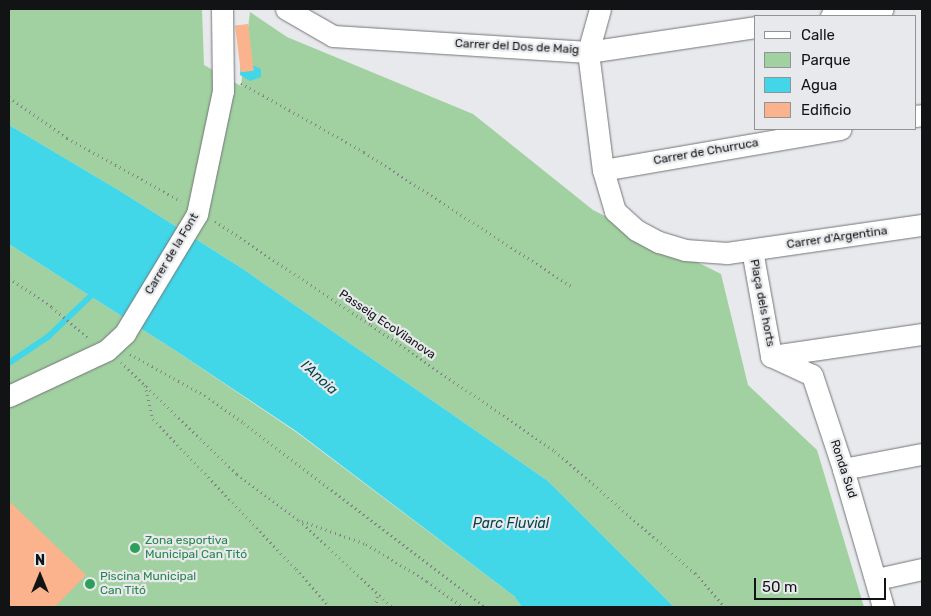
<!DOCTYPE html>
<meta charset="utf-8">
<style>
body{margin:0}
#map{position:relative;width:931px;height:616px;overflow:hidden;background:#e8e9ec;font-family:Rubik,sans-serif}
div>[style]{position:absolute}
.green>*{inset:0;background:#a1d1a0}
.water>*{inset:0;background:#41d6e8}
.stream>*{height:5.5px;margin:-2.75px;padding:0 2.75px;transform-origin:2.75px;border-radius:2.75px;background:#41d6e8}
.building>*{inset:0;background:#fab38c;transform-origin:0 0}
.path>*{height:3px;margin-top:-1.5px;transform-origin:0;background:repeating-linear-gradient(90deg,#838486 0 1px,transparent 0 5px)}
.roads{filter:drop-shadow(0 0 1px #747578) drop-shadow(0 0 1px #747578)}
.minor>*{height:21px;margin:-10.5px;padding:0 10.5px;transform-origin:10.5px;border-radius:10.5px;background:#fff}
.dots>*{width:14px;height:14px;translate:-50% -50%;box-sizing:border-box;border:2px solid #e8e9ec;border-radius:50%}
span{translate:-50% -50%;white-space:nowrap;text-align:center;line-height:1.15;-webkit-text-stroke:4.5px #e8e9ec;paint-order:stroke}
.street-label{font-size:12px;color:#121314}
.leisure-label{font-size:12px;color:#27864d}
.left{translate:0 -50%;text-align:left}
.water-label{font-size:14px;color:#00444c;font-style:italic}
.frame{position:absolute;inset:0;border:10px solid #121314;pointer-events:none}
.legend{position:absolute;left:754px;top:15px;width:162px;height:115px;box-sizing:border-box;background:#e8e9ec;border:1px solid #929396;margin:0;padding:6px 9px;list-style:none;font-size:15px;color:#121314}
.legend li{display:flex;align-items:center;gap:10px;height:25px}
.legend b{width:25px;border:1px solid #929396}
.north{position:absolute;left:15px;top:551px;width:50px;height:50px;-webkit-text-stroke:4px #e8e9ec;paint-order:stroke;rotate:0deg;font-size:14px;font-weight:700;line-height:20px;text-align:center;color:#121314}
.north::after{content:'';display:block;margin:auto;width:18px;height:22px;background:#121314;clip-path:polygon(50% 0,100% 100%,50% 72%,0 100%)}
.scale{position:absolute;left:754px;top:578px;width:132px;height:22px;box-sizing:border-box;border:2px solid #121314;border-top:0;padding-left:6px;font-size:15px;line-height:18px;white-space:nowrap;color:#121314;-webkit-text-stroke:4px #e8e9ec;paint-order:stroke}
</style>
<div id="map">
<div class="green">
<i style="clip-path:polygon(9px 9px,202px 9px,204px 65px,241px 86px,250px 12px,287px 37px,473px 114px,593px 210px,721px 274px,748px 385px,817px 450px,864px 607px,674px 607px,548px 481px,240px 267px,120px 191px,9px 125px)"></i>
<i style="clip-path:polygon(9px 244px,173px 349px,296px 432px,514px 596px,522px 607px,9px 607px)"></i>
</div>
<div class="water">
<i style="clip-path:polygon(241px 60px,261px 69px,261px 77px,250px 81px,240px 75px)"></i>
<i style="clip-path:polygon(9px 125px,120px 191px,240px 267px,548px 481px,674px 607px,522px 607px,514px 596px,296px 431px,173px 349px,9px 244px)"></i>
</div>
<div class="stream">
<i style="left:9px;top:363px;width:47px;rotate:-33.7deg"></i>
<i style="left:48px;top:337px;width:65px;rotate:-43.8deg"></i>
</div>
<div class="building">
<i style="left:248px;top:24px;width:47px;height:13px;rotate:83deg"></i>
<i style="clip-path:polygon(9px 501px,86px 575px,55px 607px,9px 607px)"></i>
</div>
<div class="path">
<i style="left:241px;top:83px;width:141px;rotate:29.3deg"></i>
<i style="left:364px;top:152px;width:247px;rotate:32.9deg"></i>
<i style="left:9px;top:97px;width:71px;rotate:35.3deg"></i>
<i style="left:67px;top:138px;width:130px;rotate:28.9deg"></i>
<i style="left:215px;top:221px;width:187px;rotate:33.7deg"></i>
<i style="left:371px;top:325px;width:223px;rotate:34.4deg"></i>
<i style="left:555px;top:451px;width:186px;rotate:41.1deg"></i>
<i style="left:695px;top:573px;width:45px;rotate:48.6deg"></i>
<i style="left:9px;top:278px;width:52px;rotate:34deg"></i>
<i style="left:52px;top:307px;width:48px;rotate:40.7deg"></i>
<i style="left:130px;top:354px;width:90px;rotate:29.1deg"></i>
<i style="left:209px;top:398px;width:43px;rotate:35.5deg"></i>
<i style="left:244px;top:423px;width:303px;rotate:37.4deg"></i>
<i style="left:121px;top:362px;width:161px;rotate:44deg"></i>
<i style="left:237px;top:474px;width:77px;rotate:36.6deg"></i>
<i style="left:299px;top:520px;width:127px;rotate:43.1deg"></i>
<i style="left:145px;top:385px;width:35px;rotate:77deg"></i>
<i style="left:153px;top:419px;width:207px;rotate:46.4deg"></i>
<i style="left:296px;top:569px;width:51px;rotate:48.2deg"></i>
<i style="left:302px;top:521px;width:68px;rotate:19.8deg"></i>
<i style="left:366px;top:544px;width:71px;rotate:31.2deg"></i>
<i style="left:427px;top:581px;width:44px;rotate:35.8deg"></i>
<i style="left:376px;top:607px;width:11px;rotate:-85deg"></i>
</div>
<div class="roads">
<div class="minor">
<i style="left:286px;top:9px;width:54px;rotate:29.9deg"></i>
<i style="left:333px;top:36px;width:256px;rotate:3.6deg"></i>
<i style="left:588px;top:52px;width:169px;rotate:-8.5deg"></i>
<i style="left:600px;top:9px;width:45px;rotate:105.6deg"></i>
<i style="left:588px;top:52px;width:119px;rotate:82.8deg"></i>
<i style="left:603px;top:170px;width:43px;rotate:73.7deg"></i>
<i style="left:615px;top:211px;width:28px;rotate:42deg"></i>
<i style="left:636px;top:230px;width:26px;rotate:28deg"></i>
<i style="left:659px;top:242px;width:27px;rotate:17deg"></i>
<i style="left:685px;top:250px;width:42px;rotate:4.1deg"></i>
<i style="left:727px;top:253px;width:197px;rotate:-8.2deg"></i>
<i style="left:831px;top:16px;width:52px;rotate:-7.7deg"></i>
<i style="left:915px;top:116px;width:7px;rotate:-8deg"></i>
<i style="left:603px;top:170px;width:241px;rotate:-9.8deg"></i>
<i style="left:752px;top:250px;width:108px;rotate:79.8deg"></i>
<i style="left:771px;top:356px;width:45px;rotate:24.9deg"></i>
<i style="left:812px;top:375px;width:99px;rotate:71.7deg"></i>
<i style="left:843px;top:469px;width:144px;rotate:73.8deg"></i>
<i style="left:771px;top:356px;width:153px;rotate:-8.3deg"></i>
<i style="left:9px;top:396px;width:108px;rotate:-25.1deg"></i>
<i style="left:107px;top:350px;width:25px;rotate:-43deg"></i>
<i style="left:125px;top:333px;width:139px;rotate:-58.8deg"></i>
<i style="left:197px;top:214px;width:126px;rotate:-78.1deg"></i>
<i style="left:223px;top:91px;width:82px;rotate:-90.7deg"></i>
<i style="left:843px;top:469px;width:80px;rotate:-10.8deg"></i>
<i style="left:877px;top:579px;width:46px;rotate:-12.5deg"></i>
</div>
</div>
<div class="dots">
<i style="left:135px;top:548px;background:#2e9e5b"></i>
<i style="left:90px;top:584px;background:#2e9e5b"></i>
</div>
<div class="street-label">
<span style="left:517px;top:47px;rotate:3deg">Carrer del Dos de Maig</span>
<span style="left:706px;top:152px;rotate:-10deg">Carrer de Churruca</span>
<span style="left:837px;top:238px;rotate:-8deg">Carrer d'Argentina</span>
<span style="left:172px;top:254px;rotate:-59deg">Carrer de la Font</span>
<span style="left:762px;top:303px;rotate:79deg">Plaça dels horts</span>
<span style="left:387px;top:325px;rotate:34deg">Passeig EcoVilanova</span>
<span style="left:843px;top:469px;rotate:72deg">Ronda Sud</span>
</div>
<div class="leisure-label">
<span class="left" style="left:145px;top:548px">Zona esportiva<br>Municipal Can Titó</span>
<span class="left" style="left:100px;top:584px">Piscina Municipal<br>Can Titó</span>
</div>
<div class="water-label">
<span style="left:319px;top:378px;rotate:42deg">l'Anoia</span>
<span style="left:511px;top:524px">Parc Fluvial</span>
</div>
<div class="frame"></div>
<ul class="legend">
<li><b style="height:6px;background:#fff"></b>Calle</li>
<li><b style="height:14px;background:#a1d1a0"></b>Parque</li>
<li><b style="height:14px;background:#41d6e8"></b>Agua</li>
<li><b style="height:14px;background:#fab38c"></b>Edificio</li>
</ul>
<div class="north">N</div>
<div class="scale">50 m</div>
</div>
